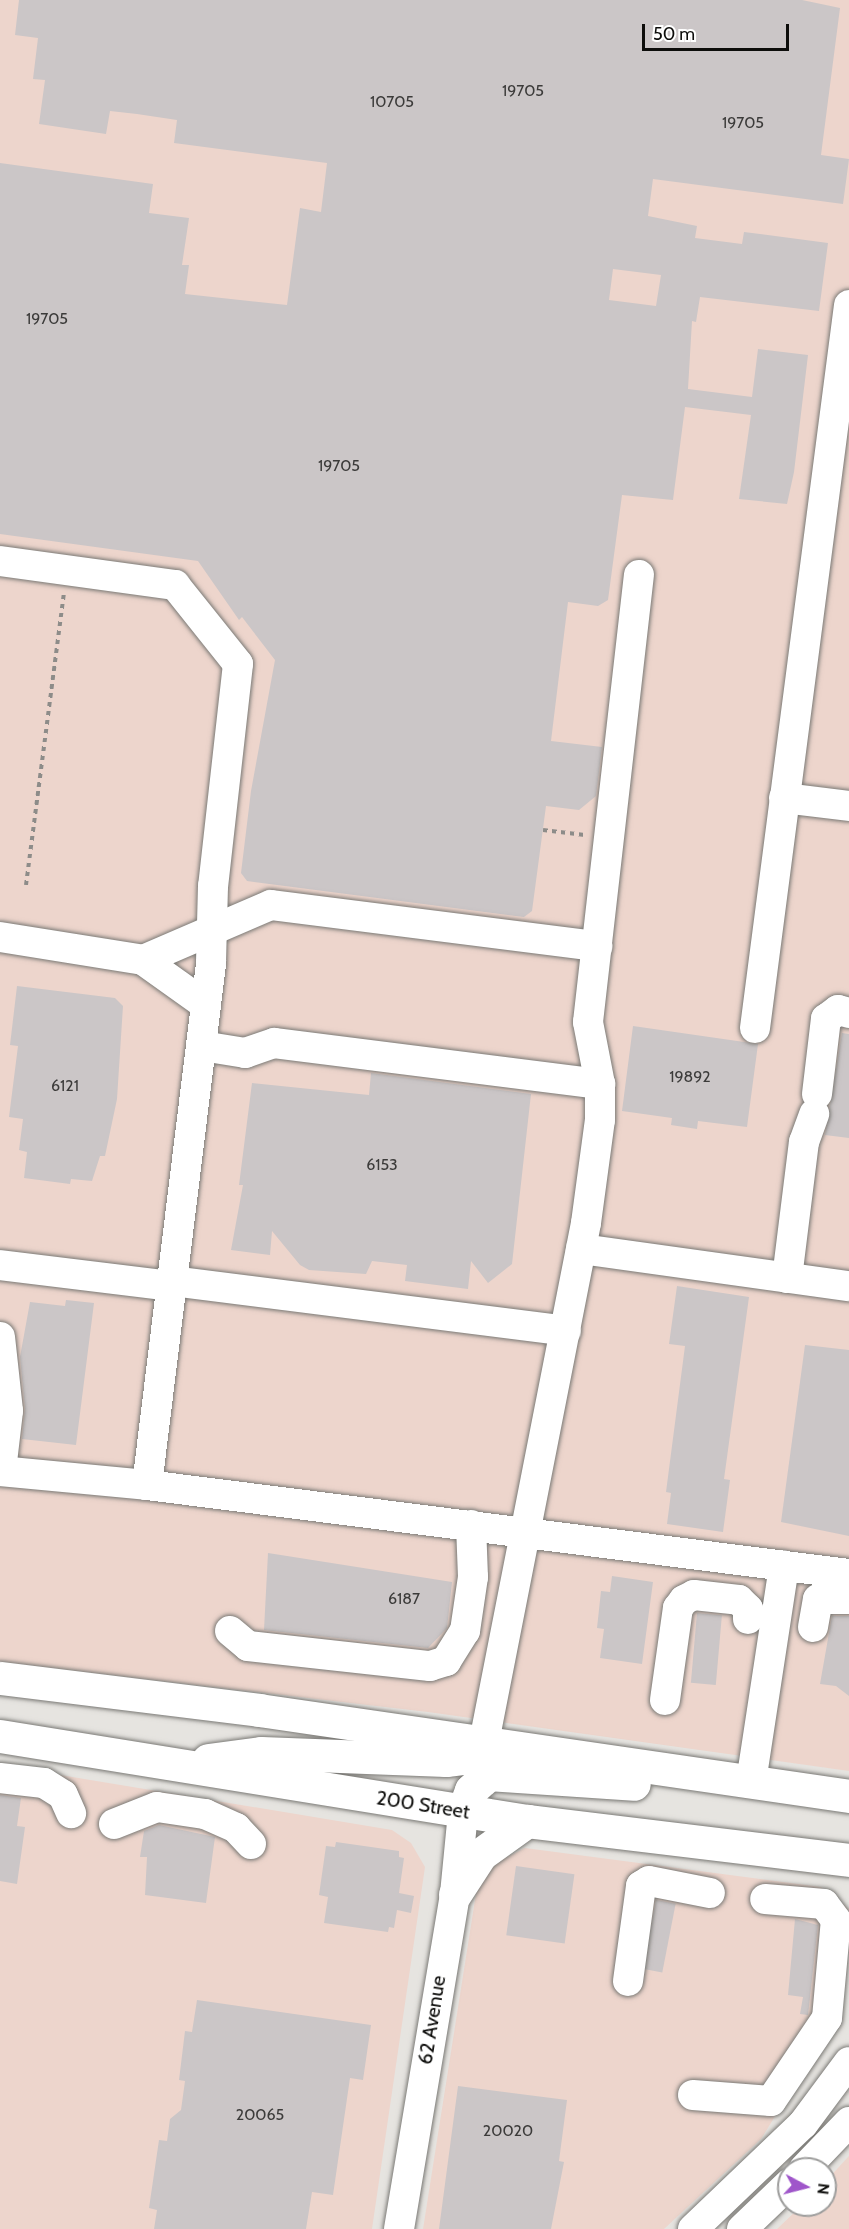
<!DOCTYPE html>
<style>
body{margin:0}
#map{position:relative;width:849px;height:2229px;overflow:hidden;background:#e6e4e0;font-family:Cabin,sans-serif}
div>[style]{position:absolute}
.commercial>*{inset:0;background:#edd5cc}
.building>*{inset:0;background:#cbc6c7;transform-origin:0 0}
.path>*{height:4px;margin-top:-2px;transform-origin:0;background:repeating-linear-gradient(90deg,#8d8c89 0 4.5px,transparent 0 9px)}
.roads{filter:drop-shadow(0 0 2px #7a7975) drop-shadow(0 0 2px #7a7975)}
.minor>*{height:30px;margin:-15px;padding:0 15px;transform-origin:15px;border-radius:15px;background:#fff}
.major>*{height:33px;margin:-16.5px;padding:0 16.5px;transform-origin:16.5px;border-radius:16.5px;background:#fff}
span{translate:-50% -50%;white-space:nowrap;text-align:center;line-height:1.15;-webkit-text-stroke:5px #fff;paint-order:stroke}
.number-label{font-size:16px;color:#3c3b3a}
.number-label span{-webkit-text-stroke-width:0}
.street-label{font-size:20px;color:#0d0d0b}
.north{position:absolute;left:777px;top:2157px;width:60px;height:60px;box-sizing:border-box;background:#fff;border:2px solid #9e9e9d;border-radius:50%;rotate:97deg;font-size:16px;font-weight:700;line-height:24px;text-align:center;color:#0d0d0b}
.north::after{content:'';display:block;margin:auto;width:21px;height:27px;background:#9f56ca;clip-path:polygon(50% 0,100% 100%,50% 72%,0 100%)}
.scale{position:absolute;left:642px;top:24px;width:147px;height:27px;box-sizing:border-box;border:3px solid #0d0d0b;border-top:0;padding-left:8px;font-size:18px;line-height:21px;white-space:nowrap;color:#0d0d0b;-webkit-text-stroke:4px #fff;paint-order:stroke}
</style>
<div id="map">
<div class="commercial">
<i style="clip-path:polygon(0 0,849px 0,849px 1771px,428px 1712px,0 1662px)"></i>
<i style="clip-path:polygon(0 1765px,392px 1830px,411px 1843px,425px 1867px,372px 2229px,0 2229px)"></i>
<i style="clip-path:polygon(525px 1848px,821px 1887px,849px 1909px,840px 2011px,761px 2139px,664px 2229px,423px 2229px,478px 1881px,497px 1862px)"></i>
<i style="clip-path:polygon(849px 2156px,849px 2229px,777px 2229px,802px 2205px,825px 2205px,825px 2182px)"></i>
</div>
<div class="building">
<i style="clip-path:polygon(evenodd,19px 0,802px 0,840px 8px,821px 155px,849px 159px,843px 204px,653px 179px,648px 216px,697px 226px,695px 238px,742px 244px,744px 232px,828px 243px,819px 311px,700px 297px,696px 322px,692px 321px,688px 389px,752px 397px,758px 349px,808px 355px,794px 472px,787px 504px,739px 499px,751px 415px,685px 407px,673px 500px,622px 495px,608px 600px,598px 606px,568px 602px,551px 741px,602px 747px,596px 796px,579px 810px,546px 806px,532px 911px,524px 917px,247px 881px,241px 873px,251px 791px,275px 660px,242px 617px,239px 620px,198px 561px,0 534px,0 163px,153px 184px,149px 213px,189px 218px,182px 265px,189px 265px,185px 294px,287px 305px,300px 208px,321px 212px,327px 163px,174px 143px,177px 120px,137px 114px,110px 111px,106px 134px,39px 124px,45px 80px,33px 79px,38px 38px,15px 35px,19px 0,613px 269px,661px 275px,656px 306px,609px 300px,613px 269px)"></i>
<i style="clip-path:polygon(17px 986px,115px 998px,123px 1006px,117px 1099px,105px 1156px,100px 1156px,92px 1181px,71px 1179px,70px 1184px,24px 1178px,27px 1152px,19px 1150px,23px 1119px,9px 1117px,18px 1046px,10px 1045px)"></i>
<i style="clip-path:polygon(633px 1026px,758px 1044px,747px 1127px,698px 1121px,697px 1129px,671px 1125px,672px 1118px,622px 1111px)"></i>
<i style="clip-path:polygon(842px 1033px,849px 1034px,849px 1138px,825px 1135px)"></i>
<i style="clip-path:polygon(371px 1073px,531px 1094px,512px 1264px,488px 1283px,471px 1261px,468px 1289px,405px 1281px,407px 1265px,372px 1261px,366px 1274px,309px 1270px,300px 1265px,272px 1231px,270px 1255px,231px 1250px,243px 1185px,239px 1185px,252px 1083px,369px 1095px)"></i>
<i style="clip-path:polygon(677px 1286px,749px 1297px,724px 1479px,730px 1480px,723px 1532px,667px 1524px,671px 1493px,666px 1492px,685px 1346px,669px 1344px)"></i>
<i style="clip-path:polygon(66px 1300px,94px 1303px,76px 1445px,22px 1439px,25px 1409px,20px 1357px,30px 1302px,65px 1306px)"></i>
<i style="clip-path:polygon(805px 1345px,849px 1350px,849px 1536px,781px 1522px)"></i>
<i style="clip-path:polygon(268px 1553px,452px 1582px,447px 1628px,428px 1648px,264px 1630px)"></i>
<i style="clip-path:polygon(612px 1576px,653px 1582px,642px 1664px,600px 1658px,604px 1629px,597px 1628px,601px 1591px,610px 1592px)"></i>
<i style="left:697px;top:1613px;width:25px;height:70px;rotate:5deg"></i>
<i style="clip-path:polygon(832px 1616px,849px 1616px,849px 1696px,836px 1686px,820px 1684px)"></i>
<i style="clip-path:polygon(0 1795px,21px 1798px,17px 1826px,25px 1827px,17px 1884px,0 1881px)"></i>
<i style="clip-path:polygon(159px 1825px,215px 1837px,206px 1903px,145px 1895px,147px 1857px,140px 1857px,144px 1831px)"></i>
<i style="clip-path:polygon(336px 1842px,399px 1851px,399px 1857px,404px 1858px,399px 1893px,414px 1896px,411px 1913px,397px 1910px,394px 1928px,389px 1927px,388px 1932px,324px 1923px,328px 1897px,319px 1895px,326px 1846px,335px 1847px)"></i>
<i style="left:516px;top:1866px;width:59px;height:70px;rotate:8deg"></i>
<i style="left:656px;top:1900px;width:20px;height:70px;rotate:11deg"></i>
<i style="clip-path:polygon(795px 1919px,818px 1925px,808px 2015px,800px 2014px,803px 1997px,788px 1995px)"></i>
<i style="clip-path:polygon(197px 2000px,371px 2025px,363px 2080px,350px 2078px,333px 2195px,312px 2192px,306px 2229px,154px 2229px,157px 2210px,149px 2208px,159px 2140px,167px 2141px,170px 2119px,181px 2110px,185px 2081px,179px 2080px,185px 2031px,192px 2032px)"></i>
<i style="clip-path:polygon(458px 2086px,567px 2100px,559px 2161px,564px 2162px,551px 2229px,439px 2229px)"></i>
</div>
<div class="path">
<i style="left:543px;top:830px;width:42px;rotate:6.8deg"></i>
<i style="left:26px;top:885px;width:293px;rotate:-82.6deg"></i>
</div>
<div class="roads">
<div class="minor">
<i style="left:0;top:561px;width:177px;rotate:7.8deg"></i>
<i style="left:175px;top:585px;width:101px;rotate:51.4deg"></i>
<i style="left:238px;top:664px;width:223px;rotate:96.4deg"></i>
<i style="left:213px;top:886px;width:78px;rotate:91.5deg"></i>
<i style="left:211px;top:964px;width:525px;rotate:97deg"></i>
<i style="left:784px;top:798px;width:65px;rotate:7deg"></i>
<i style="left:0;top:937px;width:145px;rotate:9.1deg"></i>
<i style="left:143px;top:960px;width:77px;rotate:35.5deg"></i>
<i style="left:143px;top:960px;width:139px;rotate:-23.3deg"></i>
<i style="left:271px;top:905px;width:329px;rotate:7.2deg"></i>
<i style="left:755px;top:1028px;width:729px;rotate:-82.59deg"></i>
<i style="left:202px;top:1046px;width:44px;rotate:9.2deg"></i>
<i style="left:245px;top:1053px;width:31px;rotate:-19deg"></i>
<i style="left:274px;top:1043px;width:329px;rotate:7.2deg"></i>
<i style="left:817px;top:1094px;width:76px;rotate:-83.2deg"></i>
<i style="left:826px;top:1019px;width:15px;rotate:-37deg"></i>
<i style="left:838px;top:1010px;width:11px;rotate:15deg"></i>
<i style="left:581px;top:1249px;width:271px;rotate:7.9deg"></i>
<i style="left:0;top:1265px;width:173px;rotate:7deg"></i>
<i style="left:787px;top:1278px;width:137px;rotate:-82.9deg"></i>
<i style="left:804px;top:1142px;width:30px;rotate:-70deg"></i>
<i style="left:172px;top:1281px;width:397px;rotate:7.2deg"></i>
<i style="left:0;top:1337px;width:74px;rotate:83.8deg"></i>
<i style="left:8px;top:1411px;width:60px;rotate:96.7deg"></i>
<i style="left:0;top:1471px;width:148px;rotate:5.4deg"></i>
<i style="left:147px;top:1485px;width:708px;rotate:7.23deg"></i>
<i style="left:813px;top:1627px;width:28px;rotate:-80deg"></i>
<i style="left:818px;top:1599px;width:31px"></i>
<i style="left:230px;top:1631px;width:23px;rotate:40deg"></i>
<i style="left:248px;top:1646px;width:183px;rotate:6.3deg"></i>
<i style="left:430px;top:1666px;width:17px;rotate:-17deg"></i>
<i style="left:446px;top:1661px;width:36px;rotate:-58deg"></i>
<i style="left:465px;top:1631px;width:55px;rotate:-81.6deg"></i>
<i style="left:473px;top:1577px;width:52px;rotate:-92.2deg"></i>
<i style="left:665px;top:1700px;width:93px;rotate:-82deg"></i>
<i style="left:678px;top:1608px;width:10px;rotate:-53deg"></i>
<i style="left:684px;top:1600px;width:11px;rotate:-27deg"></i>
<i style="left:694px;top:1595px;width:45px;rotate:6.3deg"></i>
<i style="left:739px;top:1600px;width:13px;rotate:45deg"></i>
<i style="left:748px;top:1609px;width:10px;rotate:90deg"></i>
<i style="left:484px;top:1742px;width:529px;rotate:-78.88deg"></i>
<i style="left:586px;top:1223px;width:104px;rotate:-82.3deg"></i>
<i style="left:600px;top:1120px;width:36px;rotate:-90deg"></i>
<i style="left:600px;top:1084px;width:63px;rotate:-101deg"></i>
<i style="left:588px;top:1022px;width:450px;rotate:-83.5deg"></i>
<i style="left:0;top:1778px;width:44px;rotate:6.5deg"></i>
<i style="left:44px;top:1783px;width:22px;rotate:32deg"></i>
<i style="left:63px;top:1795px;width:20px;rotate:66deg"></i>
<i style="left:751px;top:1782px;width:219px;rotate:-81.3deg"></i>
<i style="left:114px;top:1824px;width:46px;rotate:-21.6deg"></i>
<i style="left:157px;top:1807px;width:49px;rotate:8.3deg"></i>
<i style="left:205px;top:1814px;width:34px;rotate:24deg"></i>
<i style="left:236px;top:1828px;width:22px;rotate:47deg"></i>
<i style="left:628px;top:1981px;width:96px;rotate:-82.2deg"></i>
<i style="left:641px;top:1886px;width:9px;rotate:-32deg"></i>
<i style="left:649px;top:1881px;width:62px;rotate:11.1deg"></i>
<i style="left:693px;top:2095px;width:78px;rotate:4.4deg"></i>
<i style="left:771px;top:2101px;width:100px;rotate:-56deg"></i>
<i style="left:827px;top:2018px;width:98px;rotate:-84.8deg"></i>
<i style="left:836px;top:1920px;width:20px;rotate:-127deg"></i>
<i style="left:824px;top:1904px;width:59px;rotate:-175.2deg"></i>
<i style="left:804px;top:2169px;width:65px;rotate:-46.2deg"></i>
<i style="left:399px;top:2229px;width:340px;rotate:-80.5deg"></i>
<i style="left:455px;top:1894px;width:82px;rotate:-84.4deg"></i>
<i style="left:693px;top:2229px;width:152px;rotate:-43.7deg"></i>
<i style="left:803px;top:2124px;width:77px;rotate:-53.4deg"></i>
<i style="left:742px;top:2229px;width:65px;rotate:-43.8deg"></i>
</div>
<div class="major">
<i style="left:0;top:1678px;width:261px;rotate:7deg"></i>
<i style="left:259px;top:1710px;width:596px;rotate:8.29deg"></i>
<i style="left:0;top:1736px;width:534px;rotate:9.16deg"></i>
<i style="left:527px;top:1821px;width:324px;rotate:6.9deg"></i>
<i style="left:208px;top:1760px;width:53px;rotate:-7.5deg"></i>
<i style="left:261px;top:1753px;width:185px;rotate:2.2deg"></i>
<i style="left:446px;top:1760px;width:16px;rotate:-7deg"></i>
<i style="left:462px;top:1758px;width:27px;rotate:-36deg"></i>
<i style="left:463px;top:1812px;width:23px;rotate:-70deg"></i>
<i style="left:471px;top:1790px;width:24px;rotate:-42deg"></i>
<i style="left:489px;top:1774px;width:145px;rotate:3.9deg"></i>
<i style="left:455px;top:1894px;width:48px;rotate:-57deg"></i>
<i style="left:481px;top:1854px;width:57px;rotate:-35.7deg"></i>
</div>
</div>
<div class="number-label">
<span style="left:523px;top:91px">19705</span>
<span style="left:392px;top:102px">10705</span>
<span style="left:743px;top:123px">19705</span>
<span style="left:47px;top:319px">19705</span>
<span style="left:339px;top:466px">19705</span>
<span style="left:690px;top:1077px">19892</span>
<span style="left:65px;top:1086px">6121</span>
<span style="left:382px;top:1165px">6153</span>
<span style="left:404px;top:1599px">6187</span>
<span style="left:260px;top:2115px">20065</span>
<span style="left:508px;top:2131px">20020</span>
</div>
<div class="street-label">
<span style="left:423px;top:1805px;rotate:9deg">200 Street</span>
<span style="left:432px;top:2020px;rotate:-81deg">62 Avenue</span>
</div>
<div class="north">N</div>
<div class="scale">50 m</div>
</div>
